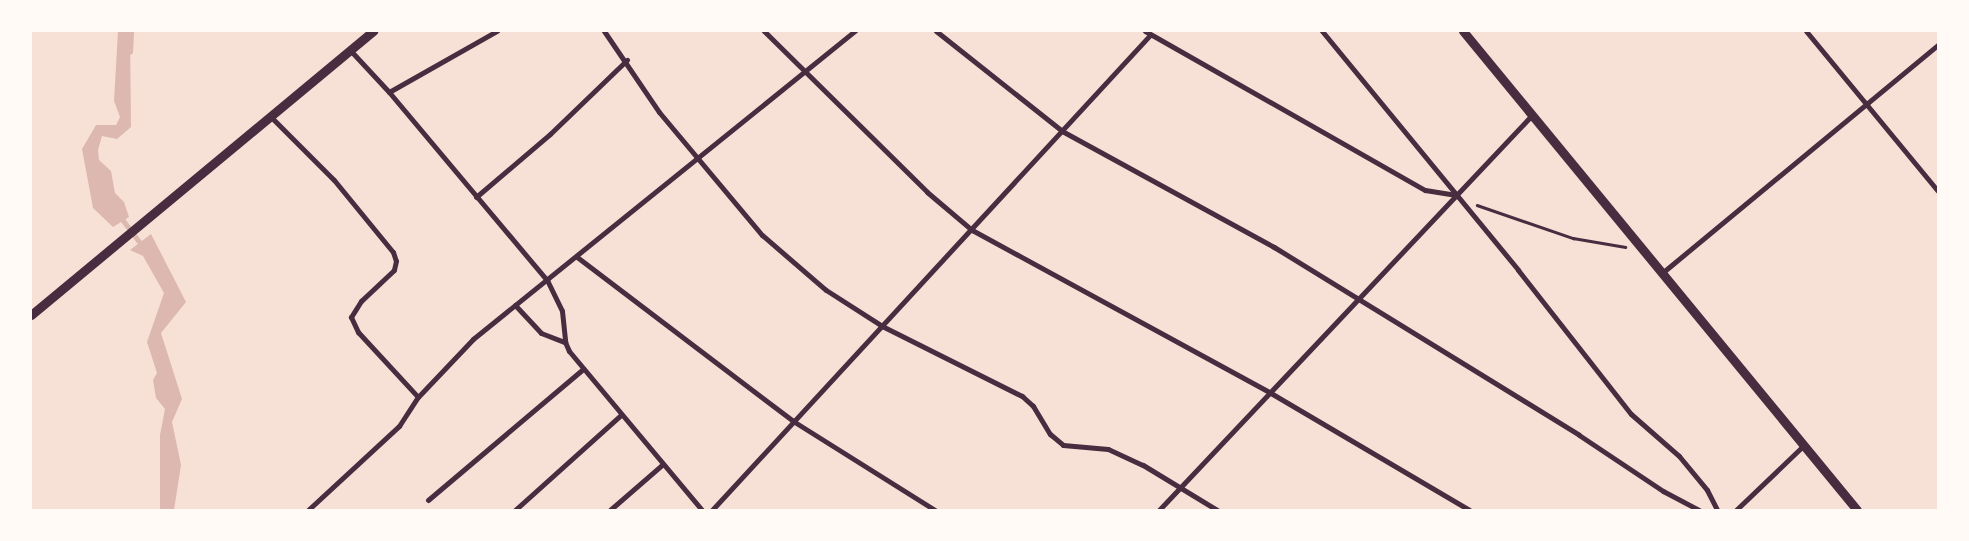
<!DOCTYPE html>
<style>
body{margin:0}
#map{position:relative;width:1969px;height:541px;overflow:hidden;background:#f7e1d7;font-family:Barlow,sans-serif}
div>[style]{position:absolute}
.water>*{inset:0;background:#dcb8b0}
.stream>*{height:4.5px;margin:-2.25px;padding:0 2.25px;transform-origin:2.25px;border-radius:2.25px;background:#dcb8b0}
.path>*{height:2.5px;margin:-1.25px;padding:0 1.25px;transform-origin:1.25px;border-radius:1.25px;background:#4a2c40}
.minor>*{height:5px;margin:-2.5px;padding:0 2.5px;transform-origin:2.5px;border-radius:2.5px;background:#4a2c40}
.tertiary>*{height:9px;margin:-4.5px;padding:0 4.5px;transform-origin:4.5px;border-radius:4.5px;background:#4a2c40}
span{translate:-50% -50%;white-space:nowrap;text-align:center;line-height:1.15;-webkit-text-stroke:4px #fffaf5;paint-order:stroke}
.frame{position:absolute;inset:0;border:32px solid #fffaf5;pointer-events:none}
</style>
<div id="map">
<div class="water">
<i style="clip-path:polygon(118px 31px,130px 31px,131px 127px,117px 139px,102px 136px,98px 150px,99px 160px,111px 171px,115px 193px,124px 202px,129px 217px,113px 227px,93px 208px,82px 149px,96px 125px,116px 125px,120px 117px,114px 101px)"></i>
<i style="clip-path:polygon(151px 234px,186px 302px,161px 333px,182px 399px,172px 422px,181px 465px,174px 510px,160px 510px,160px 435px,165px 409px,156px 398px,153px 380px,157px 373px,147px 342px,164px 293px,143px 256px,130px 250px)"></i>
</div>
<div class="stream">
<i style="left:130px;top:52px;width:21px;rotate:-87deg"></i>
<i style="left:120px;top:216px;width:36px;rotate:53deg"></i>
</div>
<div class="path">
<i style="left:1477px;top:205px;width:102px;rotate:19deg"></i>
<i style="left:1573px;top:238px;width:53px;rotate:9.8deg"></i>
</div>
<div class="minor">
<i style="left:604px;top:31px;width:98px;rotate:55.8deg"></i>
<i style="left:659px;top:112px;width:160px;rotate:50.1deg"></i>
<i style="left:762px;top:235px;width:84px;rotate:40.7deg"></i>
<i style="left:826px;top:290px;width:67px;rotate:32.7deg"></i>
<i style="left:882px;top:326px;width:157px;rotate:26.6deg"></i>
<i style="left:1022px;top:396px;width:15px;rotate:42deg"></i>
<i style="left:1033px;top:406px;width:33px;rotate:59deg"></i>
<i style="left:1050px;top:434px;width:17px;rotate:40deg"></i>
<i style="left:1063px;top:445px;width:45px;rotate:5.1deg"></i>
<i style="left:1108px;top:449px;width:38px;rotate:25deg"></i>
<i style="left:1143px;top:465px;width:87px;rotate:31.3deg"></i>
<i style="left:764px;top:31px;width:229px;rotate:44.6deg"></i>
<i style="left:927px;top:192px;width:59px;rotate:40.2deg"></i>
<i style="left:972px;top:230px;width:338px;rotate:28.6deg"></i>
<i style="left:1269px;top:392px;width:232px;rotate:30.5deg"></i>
<i style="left:936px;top:31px;width:161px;rotate:38.4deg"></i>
<i style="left:1062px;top:131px;width:242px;rotate:28.7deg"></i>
<i style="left:1274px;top:247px;width:358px;rotate:31.6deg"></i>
<i style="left:1579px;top:435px;width:101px;rotate:33.7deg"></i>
<i style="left:1663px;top:491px;width:41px;rotate:27.8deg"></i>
<i style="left:1145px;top:31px;width:322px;rotate:29.6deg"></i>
<i style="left:1425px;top:190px;width:30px;rotate:9deg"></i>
<i style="left:1322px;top:31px;width:309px;rotate:50.6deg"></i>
<i style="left:1518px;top:270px;width:183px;rotate:51.9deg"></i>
<i style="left:1631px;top:414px;width:64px;rotate:41.2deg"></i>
<i style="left:1679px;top:456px;width:44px;rotate:50.5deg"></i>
<i style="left:1707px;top:490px;width:22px;rotate:63deg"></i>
<i style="left:1806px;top:31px;width:207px;rotate:50.5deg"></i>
<i style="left:350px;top:50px;width:57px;rotate:47.1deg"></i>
<i style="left:389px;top:92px;width:246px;rotate:50deg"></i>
<i style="left:547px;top:280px;width:34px;rotate:64deg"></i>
<i style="left:562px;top:311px;width:31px;rotate:84deg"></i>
<i style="left:565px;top:342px;width:10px;rotate:66deg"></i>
<i style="left:569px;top:351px;width:207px;rotate:50.1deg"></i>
<i style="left:389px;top:92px;width:124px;rotate:-29.5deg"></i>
<i style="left:271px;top:117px;width:89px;rotate:45deg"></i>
<i style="left:334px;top:180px;width:93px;rotate:50.7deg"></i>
<i style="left:393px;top:252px;width:9px;rotate:72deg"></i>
<i style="left:396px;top:261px;width:9px;rotate:103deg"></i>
<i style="left:394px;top:270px;width:45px;rotate:136.8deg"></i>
<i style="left:361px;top:301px;width:19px;rotate:122deg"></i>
<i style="left:351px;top:317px;width:17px;rotate:65deg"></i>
<i style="left:358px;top:332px;width:88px;rotate:47.3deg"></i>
<i style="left:476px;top:197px;width:97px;rotate:-40.4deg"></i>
<i style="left:550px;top:134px;width:107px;rotate:-43.9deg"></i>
<i style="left:577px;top:257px;width:271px;rotate:37.2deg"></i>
<i style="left:793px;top:421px;width:168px;rotate:32.1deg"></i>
<i style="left:1662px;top:273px;width:358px;rotate:-39.6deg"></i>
<i style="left:515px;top:305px;width:38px;rotate:47deg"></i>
<i style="left:541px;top:333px;width:26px;rotate:21deg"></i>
<i style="left:428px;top:500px;width:203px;rotate:-40.2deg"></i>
<i style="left:308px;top:510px;width:124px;rotate:-42.7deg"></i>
<i style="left:399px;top:426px;width:35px;rotate:-57deg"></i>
<i style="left:418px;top:397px;width:80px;rotate:-46.5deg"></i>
<i style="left:473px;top:339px;width:491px;rotate:-38.9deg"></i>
<i style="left:515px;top:510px;width:142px;rotate:-41.9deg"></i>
<i style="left:610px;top:510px;width:70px;rotate:-41deg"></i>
<i style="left:712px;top:510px;width:646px;rotate:-47.32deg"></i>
<i style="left:1159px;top:510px;width:543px;rotate:-46.64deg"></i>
<i style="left:1736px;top:510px;width:94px;rotate:-43.7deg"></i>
</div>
<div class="tertiary">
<i style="left:1463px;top:31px;width:620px;rotate:50.56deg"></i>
<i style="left:31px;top:315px;width:445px;rotate:-39.7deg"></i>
</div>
<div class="frame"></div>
</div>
